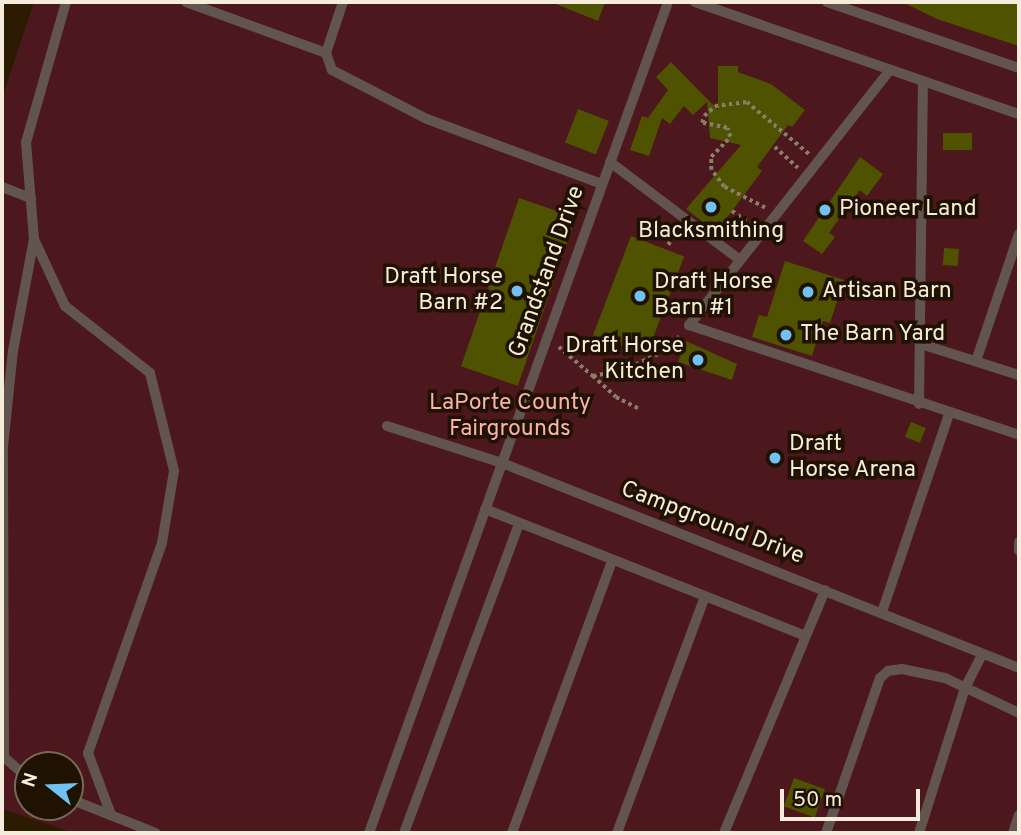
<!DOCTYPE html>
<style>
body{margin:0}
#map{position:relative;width:1021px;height:835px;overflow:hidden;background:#2a1b01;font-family:Overpass,sans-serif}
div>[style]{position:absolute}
.green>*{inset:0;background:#4c171d}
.building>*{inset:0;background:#4f5200;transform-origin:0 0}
.path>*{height:3.5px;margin-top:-1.75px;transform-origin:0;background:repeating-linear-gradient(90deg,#8a7e69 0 3.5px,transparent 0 7px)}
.lane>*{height:10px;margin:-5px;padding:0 5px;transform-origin:5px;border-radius:5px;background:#62544e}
.dots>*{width:19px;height:19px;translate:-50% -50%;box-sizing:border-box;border:4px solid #201200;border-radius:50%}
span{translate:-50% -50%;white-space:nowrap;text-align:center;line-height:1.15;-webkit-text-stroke:7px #201200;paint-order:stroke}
.poi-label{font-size:23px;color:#f5ecdc}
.left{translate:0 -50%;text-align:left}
.right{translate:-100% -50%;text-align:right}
.street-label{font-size:23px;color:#f5ecdc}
.park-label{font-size:23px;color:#fbb0b2}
.frame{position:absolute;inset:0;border:4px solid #f5ecdc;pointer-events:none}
.north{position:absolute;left:14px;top:751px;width:70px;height:70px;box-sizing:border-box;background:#201200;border:2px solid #756958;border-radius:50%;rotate:288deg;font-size:19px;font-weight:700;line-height:28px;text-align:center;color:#f5ecdc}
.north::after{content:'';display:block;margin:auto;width:24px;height:32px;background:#71c1f5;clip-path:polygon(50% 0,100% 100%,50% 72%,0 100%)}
.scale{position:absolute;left:780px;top:789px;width:140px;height:32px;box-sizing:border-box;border:4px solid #f5ecdc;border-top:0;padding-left:9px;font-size:21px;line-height:24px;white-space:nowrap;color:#f5ecdc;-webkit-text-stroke:5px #201200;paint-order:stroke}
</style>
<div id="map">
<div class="green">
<i style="clip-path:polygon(evenodd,34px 2px,1019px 2px,1019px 833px,74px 833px,2px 809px,2px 98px,34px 2px,28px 765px,70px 765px,70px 807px,28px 807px,28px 765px)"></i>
</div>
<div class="building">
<i style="clip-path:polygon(551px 2px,605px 2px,598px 21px)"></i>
<i style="clip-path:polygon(902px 2px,1019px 2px,1019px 46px,937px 19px)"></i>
<i style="clip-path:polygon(671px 62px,718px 110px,718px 66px,738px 66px,738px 72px,771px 84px,805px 110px,792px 127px,788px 125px,757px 167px,762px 171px,716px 232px,686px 209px,741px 145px,710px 138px,707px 102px,693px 115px,684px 106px,670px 124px,662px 118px,649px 156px,630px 150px,642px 116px,648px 118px,668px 90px,656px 77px)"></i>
<i style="left:578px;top:109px;width:33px;height:36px;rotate:21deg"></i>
<i style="left:943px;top:133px;width:29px;height:17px"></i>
<i style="clip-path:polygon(860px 157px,883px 174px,867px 196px,860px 190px,829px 233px,835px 237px,822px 254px,803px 241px)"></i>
<i style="left:519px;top:198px;width:60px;height:178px;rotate:19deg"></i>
<i style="left:631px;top:236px;width:57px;height:106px;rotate:21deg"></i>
<i style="left:944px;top:248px;width:15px;height:17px;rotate:4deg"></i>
<i style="clip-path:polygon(785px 261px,844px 280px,830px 323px,823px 321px,812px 356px,752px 337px,759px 315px,767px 317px)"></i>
<i style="clip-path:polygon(686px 341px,737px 364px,732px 380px,678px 362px)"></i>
<i style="left:911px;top:422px;width:16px;height:16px;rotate:22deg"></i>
<i style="left:794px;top:778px;width:33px;height:30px;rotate:20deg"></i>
</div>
<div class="path">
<i style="left:775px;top:147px;width:31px;rotate:42deg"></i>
<i style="left:765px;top:208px;width:46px;rotate:-152.9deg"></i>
<i style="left:724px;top:187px;width:21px;rotate:-127deg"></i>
<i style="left:711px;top:170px;width:13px;rotate:-90deg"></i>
<i style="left:711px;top:157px;width:28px;rotate:-46deg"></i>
<i style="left:730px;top:137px;width:9px;rotate:-108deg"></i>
<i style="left:727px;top:128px;width:25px;rotate:-169deg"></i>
<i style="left:702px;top:123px;width:7px;rotate:-74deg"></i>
<i style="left:704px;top:116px;width:15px;rotate:-42deg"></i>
<i style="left:715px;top:106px;width:32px;rotate:-7deg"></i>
<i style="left:747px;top:102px;width:81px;rotate:40deg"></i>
<i style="left:732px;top:211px;width:24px;rotate:35deg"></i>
<i style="left:647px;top:240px;width:27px;rotate:-66deg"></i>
<i style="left:668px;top:245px;width:17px;rotate:-59deg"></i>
<i style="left:559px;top:347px;width:45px;rotate:40.5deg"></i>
<i style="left:593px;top:376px;width:31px;rotate:-11deg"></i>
<i style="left:623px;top:370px;width:51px;rotate:-24.5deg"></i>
<i style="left:669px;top:349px;width:16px;rotate:-52deg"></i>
<i style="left:593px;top:376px;width:31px;rotate:42deg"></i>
<i style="left:616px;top:397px;width:27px;rotate:27deg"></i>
</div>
<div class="lane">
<i style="left:66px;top:2px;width:146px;rotate:105.9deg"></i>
<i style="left:26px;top:142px;width:97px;rotate:85.3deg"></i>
<i style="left:34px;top:239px;width:74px;rotate:65.2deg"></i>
<i style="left:65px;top:306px;width:108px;rotate:38.2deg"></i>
<i style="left:150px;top:373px;width:101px;rotate:76.2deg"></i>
<i style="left:174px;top:471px;width:73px;rotate:99.5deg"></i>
<i style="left:162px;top:543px;width:223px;rotate:109.4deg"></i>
<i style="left:88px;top:753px;width:66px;rotate:69.6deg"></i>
<i style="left:186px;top:2px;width:149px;rotate:20deg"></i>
<i style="left:326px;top:53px;width:18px;rotate:71deg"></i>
<i style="left:332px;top:70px;width:107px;rotate:27.3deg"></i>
<i style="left:427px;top:119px;width:187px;rotate:20.4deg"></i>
<i style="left:695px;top:2px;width:343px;rotate:19.1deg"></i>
<i style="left:827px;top:2px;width:203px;rotate:19deg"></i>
<i style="left:326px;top:53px;width:54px;rotate:-71.6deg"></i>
<i style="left:890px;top:70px;width:325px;rotate:128.2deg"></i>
<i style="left:689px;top:325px;width:348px;rotate:18.4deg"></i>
<i style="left:610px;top:162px;width:163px;rotate:37deg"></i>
<i style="left:2px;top:187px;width:31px;rotate:21deg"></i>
<i style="left:921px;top:344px;width:103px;rotate:17.6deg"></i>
<i style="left:976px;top:361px;width:134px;rotate:-71.3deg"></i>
<i style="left:919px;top:404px;width:322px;rotate:-89.3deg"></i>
<i style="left:387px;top:426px;width:121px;rotate:17.8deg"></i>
<i style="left:502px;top:463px;width:556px;rotate:21.63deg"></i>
<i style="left:485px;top:509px;width:344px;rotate:21.6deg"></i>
<i style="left:1019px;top:542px;width:9px;rotate:90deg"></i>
<i style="left:882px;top:612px;width:209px;rotate:-71.3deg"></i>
<i style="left:28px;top:778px;width:32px;rotate:-139deg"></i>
<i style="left:4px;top:757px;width:310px;rotate:-90.2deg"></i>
<i style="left:3px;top:447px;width:97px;rotate:-84.1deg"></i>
<i style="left:13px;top:351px;width:114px;rotate:-79.4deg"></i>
<i style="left:70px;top:799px;width:92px;rotate:21.6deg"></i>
<i style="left:369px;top:833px;width:883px;rotate:-70.21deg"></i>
<i style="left:404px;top:833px;width:327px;rotate:-69.6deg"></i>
<i style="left:512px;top:833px;width:290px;rotate:-69.8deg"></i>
<i style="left:617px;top:833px;width:252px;rotate:-69.6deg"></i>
<i style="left:724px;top:833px;width:263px;rotate:-67.4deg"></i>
<i style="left:826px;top:833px;width:164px;rotate:-70.8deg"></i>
<i style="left:880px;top:678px;width:11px;rotate:-41deg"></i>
<i style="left:888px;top:671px;width:14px;rotate:-8deg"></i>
<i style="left:902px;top:669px;width:44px;rotate:11.8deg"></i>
<i style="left:945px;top:678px;width:82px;rotate:25.3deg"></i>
<i style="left:919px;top:833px;width:152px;rotate:-72.4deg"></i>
<i style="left:965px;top:688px;width:37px;rotate:-63deg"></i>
<i style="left:1013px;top:833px;width:19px;rotate:-72deg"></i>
</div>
<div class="dots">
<i style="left:711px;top:207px;background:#71c1f5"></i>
<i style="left:825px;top:210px;background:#71c1f5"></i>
<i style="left:517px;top:291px;background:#71c1f5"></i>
<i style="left:808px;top:292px;background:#71c1f5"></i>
<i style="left:640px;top:296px;background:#71c1f5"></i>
<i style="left:786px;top:335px;background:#71c1f5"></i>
<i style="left:698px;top:360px;background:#71c1f5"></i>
<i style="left:775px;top:458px;background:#71c1f5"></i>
</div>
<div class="poi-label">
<span class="left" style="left:839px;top:210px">Pioneer Land</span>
<span style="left:711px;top:232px">Blacksmithing</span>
<span class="right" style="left:503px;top:291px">Draft Horse<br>Barn #2</span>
<span class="left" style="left:654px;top:296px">Draft Horse<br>Barn #1</span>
<span class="left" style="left:822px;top:292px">Artisan Barn</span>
<span class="left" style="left:800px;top:335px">The Barn Yard</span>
<span class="right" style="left:684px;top:360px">Draft Horse<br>Kitchen</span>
<span class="left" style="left:789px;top:458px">Draft<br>Horse Arena</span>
</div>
<div class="street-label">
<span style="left:548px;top:272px;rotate:-70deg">Grandstand Drive</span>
<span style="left:712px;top:524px;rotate:21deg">Campground Drive</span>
</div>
<div class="park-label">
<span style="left:510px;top:417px">LaPorte County<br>Fairgrounds</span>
</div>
<div class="frame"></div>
<div class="north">N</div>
<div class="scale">50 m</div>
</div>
